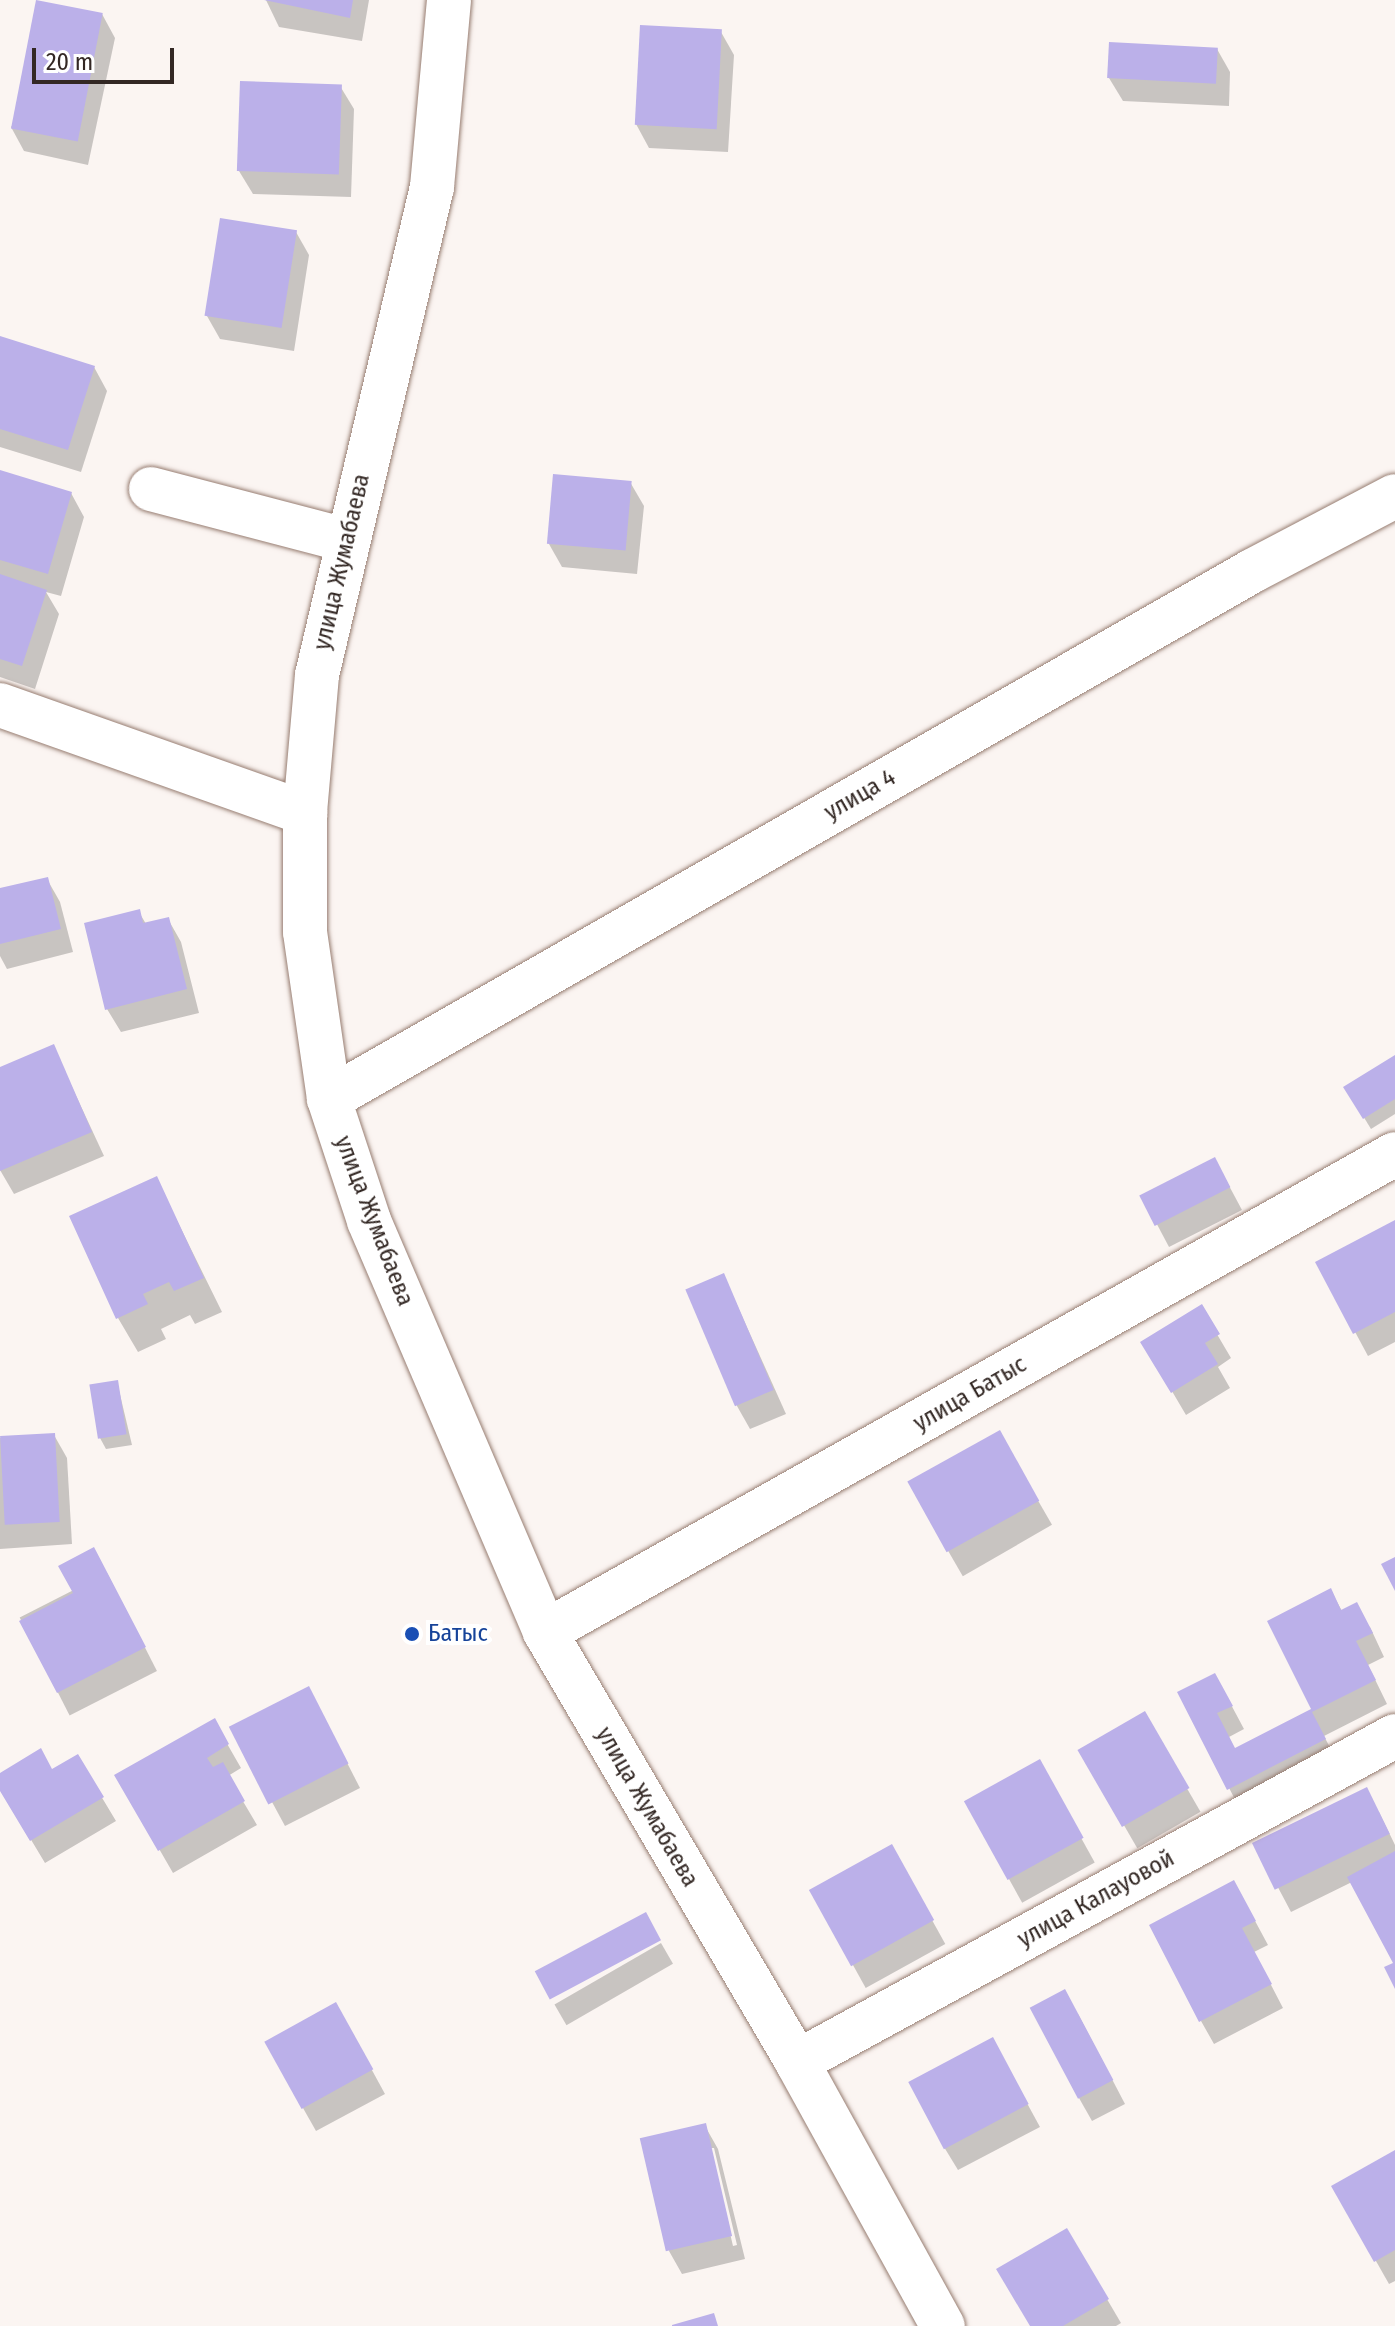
<!DOCTYPE html>
<meta charset="utf-8">
<style>
body{margin:0}
#map{position:relative;width:1395px;height:2326px;overflow:hidden;background:#fbf5f2;font-family:"Fira Sans Condensed",sans-serif}
div>[style]{position:absolute}
.shadow>*{inset:0;background:#0003;transform-origin:0 0}
.building>*{inset:0;background:#bbb0e9;transform-origin:0 0}
.roads{filter:drop-shadow(0 0 2px #977d71) drop-shadow(0 0 2px #977d71)}
.minor>*{height:44px;margin:-22px;padding:0 22px;transform-origin:22px;border-radius:22px;background:#fff}
.dots>*{width:22px;height:22px;translate:-50% -50%;box-sizing:border-box;border:4px solid #fff;border-radius:50%}
span{translate:-50% -50%;white-space:nowrap;text-align:center;line-height:1.15;-webkit-text-stroke:8px #fff;paint-order:stroke}
.street-label{font-size:24px;color:#332824}
.transit-label{font-size:24px;color:#164399}
.left{translate:0 -50%;text-align:left}
.scale{position:absolute;left:32px;top:48px;width:142px;height:36px;box-sizing:border-box;border:4px solid #332824;border-top:0;padding-left:10px;font-size:24px;line-height:28px;white-space:nowrap;color:#332824;-webkit-text-stroke:6px #fff;paint-order:stroke}
</style>
<div id="map">
<div class="shadow">
<i style="clip-path:polygon(266px 0,369px 0,362px 41px,279px 27px)"></i>
<i style="clip-path:polygon(102px 14px,115px 38px,88px 165px,24px 151px,11px 127px)"></i>
<i style="clip-path:polygon(721px 32px,734px 55px,728px 152px,649px 148px,636px 124px)"></i>
<i style="clip-path:polygon(1217px 49px,1230px 72px,1229px 106px,1123px 101px,1109px 78px)"></i>
<i style="clip-path:polygon(340px 86px,354px 109px,351px 197px,253px 194px,239px 171px)"></i>
<i style="clip-path:polygon(296px 232px,309px 255px,294px 351px,220px 339px,207px 316px)"></i>
<i style="clip-path:polygon(0 338px,94px 367px,107px 391px,81px 472px,0 447px)"></i>
<i style="clip-path:polygon(0 472px,71px 493px,84px 517px,61px 596px,46px 592px,59px 614px,35px 689px,0 677px)"></i>
<i style="clip-path:polygon(630px 482px,644px 506px,637px 574px,562px 567px,549px 544px)"></i>
<i style="clip-path:polygon(47px 879px,60px 902px,73px 952px,7px 969px,0 956px,0 891px)"></i>
<i style="clip-path:polygon(139px 912px,146px 924px,168px 919px,181px 942px,199px 1013px,121px 1032px,107px 1009px)"></i>
<i style="clip-path:polygon(53px 1046px,104px 1156px,14px 1194px,0 1170px,0 1069px)"></i>
<i style="clip-path:polygon(1395px 1057px,1395px 1114px,1371px 1129px,1346px 1088px)"></i>
<i style="clip-path:polygon(156px 1178px,222px 1312px,195px 1324px,190px 1315px,161px 1329px,166px 1339px,138px 1352px,118px 1318px)"></i>
<i style="clip-path:polygon(1227px 1182px,1242px 1210px,1169px 1247px,1142px 1196px)"></i>
<i style="clip-path:polygon(1395px 1223px,1395px 1342px,1368px 1356px,1318px 1263px)"></i>
<i style="clip-path:polygon(724px 1276px,786px 1414px,750px 1429px,737px 1406px)"></i>
<i style="clip-path:polygon(1201px 1307px,1231px 1358px,1218px 1367px,1230px 1388px,1186px 1415px,1143px 1342px)"></i>
<i style="clip-path:polygon(117px 1382px,132px 1445px,106px 1449px,100px 1438px)"></i>
<i style="left:999px;top:1433px;width:106px;height:103px;rotate:60deg"></i>
<i style="clip-path:polygon(54px 1435px,67px 1458px,72px 1544px,0 1549px,0 1438px)"></i>
<i style="left:107px;top:1573px;width:110px;height:98px;rotate:63deg"></i>
<i style="clip-path:polygon(1331px 1591px,1342px 1611px,1370px 1627px,1384px 1657px,1368px 1665px,1387px 1704px,1324px 1736px,1338px 1763px,1242px 1813px,1180px 1693px,1228px 1699px,1244px 1729px,1229px 1737px,1235px 1750px,1313px 1710px)"></i>
<i style="clip-path:polygon(321px 1712px,360px 1788px,285px 1826px,232px 1728px)"></i>
<i style="left:1144px;top:1714px;width:113px;height:73px;rotate:60deg"></i>
<i style="clip-path:polygon(214px 1721px,241px 1768px,228px 1776px,257px 1825px,173px 1873px,117px 1776px)"></i>
<i style="clip-path:polygon(77px 1756px,116px 1821px,45px 1863px,0 1788px,0 1775px,52px 1772px)"></i>
<i style="left:1039px;top:1762px;width:115px;height:83px;rotate:61deg"></i>
<i style="clip-path:polygon(1379px 1812px,1395px 1845px,1395px 1962px,1352px 1882px,1291px 1912px,1255px 1844px)"></i>
<i style="left:891px;top:1846px;width:112px;height:91px;rotate:61deg"></i>
<i style="clip-path:polygon(1247px 1906px,1268px 1945px,1254px 1952px,1283px 2008px,1214px 2044px,1201px 2021px)"></i>
<i style="left:661px;top:1943px;width:24px;height:123px;rotate:60deg"></i>
<i style="clip-path:polygon(1078px 2014px,1125px 2104px,1092px 2121px,1079px 2098px)"></i>
<i style="clip-path:polygon(349px 2028px,385px 2094px,316px 2131px,303px 2108px)"></i>
<i style="clip-path:polygon(1005px 2063px,1040px 2127px,958px 2170px,944px 2147px)"></i>
<i style="clip-path:polygon(evenodd,705px 2126px,718px 2149px,745px 2259px,682px 2274px,669px 2251px,705px 2126px,710px 2148px,714px 2148px,737px 2245px,733px 2246px,710px 2148px)"></i>
<i style="clip-path:polygon(1395px 2152px,1395px 2281px,1389px 2284px,1334px 2187px)"></i>
<i style="clip-path:polygon(1067px 2231px,1121px 2323px,1116px 2326px,1031px 2326px)"></i>
</div>
<div class="building">
<i style="left:36px;top:0;width:68px;height:131px;rotate:11deg"></i>
<i style="clip-path:polygon(264px 0,353px 0,350px 18px)"></i>
<i style="left:640px;top:25px;width:82px;height:100px;rotate:3deg"></i>
<i style="left:1109px;top:42px;width:109px;height:36px;rotate:3deg"></i>
<i style="left:240px;top:81px;width:102px;height:90px;rotate:2deg"></i>
<i style="left:220px;top:218px;width:78px;height:99px;rotate:9deg"></i>
<i style="clip-path:polygon(0 336px,95px 366px,68px 450px,0 429px)"></i>
<i style="clip-path:polygon(0 470px,72px 492px,48px 574px,0 560px)"></i>
<i style="left:553px;top:474px;width:79px;height:70px;rotate:5deg"></i>
<i style="clip-path:polygon(0 574px,47px 590px,22px 666px,0 659px)"></i>
<i style="clip-path:polygon(48px 877px,61px 929px,0 944px,0 888px)"></i>
<i style="clip-path:polygon(140px 909px,143px 923px,169px 917px,187px 989px,105px 1010px,84px 923px)"></i>
<i style="clip-path:polygon(54px 1044px,92px 1132px,0 1171px,0 1067px)"></i>
<i style="clip-path:polygon(1395px 1055px,1395px 1099px,1363px 1119px,1343px 1087px)"></i>
<i style="left:1215px;top:1157px;width:34px;height:85px;rotate:63deg"></i>
<i style="clip-path:polygon(157px 1176px,204px 1278px,174px 1291px,169px 1282px,143px 1294px,148px 1304px,116px 1319px,69px 1216px)"></i>
<i style="clip-path:polygon(1395px 1220px,1395px 1312px,1353px 1334px,1315px 1262px)"></i>
<i style="left:724px;top:1273px;width:127px;height:42px;rotate:67deg"></i>
<i style="clip-path:polygon(1202px 1304px,1220px 1334px,1205px 1343px,1218px 1364px,1171px 1393px,1140px 1342px)"></i>
<i style="left:118px;top:1380px;width:55px;height:29px;rotate:81deg"></i>
<i style="left:1000px;top:1430px;width:81px;height:106px;rotate:61deg"></i>
<i style="left:55px;top:1433px;width:89px;height:55px;rotate:87deg"></i>
<i style="clip-path:polygon(94px 1547px,146px 1647px,57px 1693px,19px 1621px,73px 1593px,58px 1566px)"></i>
<i style="clip-path:polygon(1395px 1557px,1395px 1591px,1381px 1564px)"></i>
<i style="clip-path:polygon(1331px 1588px,1341px 1610px,1357px 1602px,1373px 1633px,1356px 1641px,1376px 1680px,1312px 1712px,1326px 1739px,1227px 1790px,1177px 1692px,1215px 1673px,1233px 1706px,1217px 1713px,1235px 1748px,1311px 1709px,1267px 1621px)"></i>
<i style="left:309px;top:1686px;width:87px;height:90px;rotate:63deg"></i>
<i style="left:1145px;top:1711px;width:89px;height:78px;rotate:60deg"></i>
<i style="clip-path:polygon(215px 1718px,229px 1744px,207px 1758px,213px 1767px,223px 1762px,245px 1801px,158px 1851px,114px 1775px)"></i>
<i style="clip-path:polygon(41px 1748px,52px 1769px,78px 1754px,104px 1797px,30px 1841px,0 1791px,0 1773px)"></i>
<i style="left:1040px;top:1759px;width:90px;height:87px;rotate:61deg"></i>
<i style="left:1367px;top:1787px;width:52px;height:128px;rotate:64deg"></i>
<i style="left:892px;top:1844px;width:87px;height:95px;rotate:61deg"></i>
<i style="clip-path:polygon(1395px 1851px,1395px 1989px,1384px 1967px,1393px 1963px,1347px 1877px)"></i>
<i style="clip-path:polygon(1234px 1880px,1256px 1921px,1242px 1928px,1272px 1984px,1199px 2022px,1149px 1925px)"></i>
<i style="left:646px;top:1912px;width:32px;height:126px;rotate:62deg"></i>
<i style="left:1065px;top:1989px;width:103px;height:40px;rotate:62deg"></i>
<i style="left:336px;top:2002px;width:77px;height:82px;rotate:61deg"></i>
<i style="left:993px;top:2037px;width:76px;height:96px;rotate:62deg"></i>
<i style="left:706px;top:2123px;width:116px;height:68px;rotate:77deg"></i>
<i style="clip-path:polygon(1395px 2150px,1395px 2250px,1374px 2262px,1331px 2186px)"></i>
<i style="clip-path:polygon(1067px 2228px,1109px 2299px,1063px 2326px,1030px 2326px,996px 2269px)"></i>
<i style="clip-path:polygon(714px 2313px,718px 2326px,672px 2326px,672px 2325px)"></i>
</div>
<div class="roads">
<div class="minor">
<i style="left:449px;top:0;width:188px;rotate:95.2deg"></i>
<i style="left:432px;top:187px;width:501px;rotate:103.26deg"></i>
<i style="left:317px;top:675px;width:139px;rotate:95deg"></i>
<i style="left:305px;top:813px;width:119px;rotate:90deg"></i>
<i style="left:305px;top:932px;width:169px;rotate:81.8deg"></i>
<i style="left:329px;top:1099px;width:128px;rotate:71.8deg"></i>
<i style="left:369px;top:1221px;width:447px;rotate:66.8deg"></i>
<i style="left:545px;top:1632px;width:498px;rotate:59.6deg"></i>
<i style="left:797px;top:2062px;width:302px;rotate:61.1deg"></i>
<i style="left:151px;top:489px;width:201px;rotate:14.7deg"></i>
<i style="left:0;top:705px;width:324px;rotate:19.5deg"></i>
<i style="left:329px;top:1099px;width:1063px;rotate:-29.77deg"></i>
<i style="left:1252px;top:571px;width:161px;rotate:-27.7deg"></i>
<i style="left:545px;top:1632px;width:975px;rotate:-29.35deg"></i>
<i style="left:797px;top:2062px;width:681px;rotate:-28.6deg"></i>
</div>
</div>
<div class="dots">
<i style="left:412px;top:1634px;background:#1a4fb4"></i>
</div>
<div class="street-label">
<span style="left:342px;top:562px;rotate:-77deg">улица Жумабаева</span>
<span style="left:860px;top:795px;rotate:-30deg">улица 4</span>
<span style="left:374px;top:1221px;rotate:69deg">улица Жумабаева</span>
<span style="left:970px;top:1394px;rotate:-30deg">улица Батыс</span>
<span style="left:647px;top:1807px;rotate:60deg">улица Жумабаева</span>
<span style="left:1096px;top:1899px;rotate:-29deg">улица Калауовой</span>
</div>
<div class="transit-label">
<span class="left" style="left:428px;top:1634px">Батыс</span>
</div>
<div class="scale">20 m</div>
</div>
